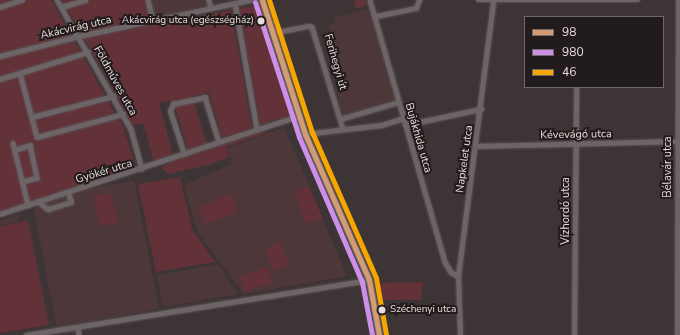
<!DOCTYPE html>
<meta charset="utf-8">
<style>
body{margin:0}
#map{position:relative;width:680px;height:335px;overflow:hidden;background:#3d3435;font-family:"Nunito Sans",sans-serif}
div>[style]{position:absolute}
.built>*{inset:0;background:#4d3739;transform-origin:0 0}
.green>*{inset:0;background:#633138;transform-origin:0 0}
.roads{filter:drop-shadow(0 0 1px #5a5253) drop-shadow(0 0 1px #5a5253)}
.street>*{height:4.5px;margin:-2.25px;padding:0 2.25px;transform-origin:2.25px;border-radius:2.25px;background:#6c6466}
.secondary>*{height:7px;margin:-3.5px;padding:0 3.5px;transform-origin:3.5px;border-radius:3.5px;background:#716868}
.bus-1>*{height:5px;margin:-2.5px;padding:0 2.5px;transform-origin:2.5px;border-radius:2.5px;background:#d39c74}
.bus-2>*{height:5px;margin:-2.5px;padding:0 2.5px;transform-origin:2.5px;border-radius:2.5px;background:#ce8fe9}
.bus-3>*{height:5px;margin:-2.5px;padding:0 2.5px;transform-origin:2.5px;border-radius:2.5px;background:#f7a600}
.dots>*{width:11px;height:11px;translate:-50% -50%;box-sizing:border-box;border:2px solid #221b1b;border-radius:50%}
span{translate:-50% -50%;white-space:nowrap;text-align:center;line-height:1.15;-webkit-text-stroke:4px #221b1b;paint-order:stroke}
.bus-label{font-size:10px;color:#e7dcdd}
.right{translate:-100% -50%;text-align:right}
.left{translate:0 -50%;text-align:left}
.street-label{font-size:11px;color:#e7dcdd}
.legend{position:absolute;left:524px;top:16px;width:140px;height:72px;box-sizing:border-box;background:#221b1b;border:1px solid #716869;margin:0;padding:5px 7px;list-style:none;font-size:12px;color:#e7dcdd}
.legend li{display:flex;align-items:center;gap:8px;height:20px}
.legend b{width:20px;border:1px solid #716869}
</style>
<div id="map">
<div class="built">
<i style="clip-path:polygon(151px 0,206px 0,208px 6px,155px 17px)"></i>
<i style="clip-path:polygon(370px 8px,395px 101px,343px 115px,337px 92px,340px 91px,337px 80px,343px 76px,340px 75px,338px 60px,329px 62px,326px 52px,335px 49px,334px 45px,330px 45px,327px 35px,332px 34px,329px 25px,335px 23px,334px 18px)"></i>
<i style="clip-path:polygon(284px 127px,347px 276px,244px 294px,197px 231px,184px 185px,232px 164px,227px 148px)"></i>
<i style="left:134px;top:180px;width:131px;height:104px;rotate:79deg"></i>
<i style="clip-path:polygon(17px 215px,19px 221px,0 226px,0 220px)"></i>
<i style="clip-path:polygon(218px 264px,238px 294px,163px 307px,157px 275px)"></i>
</div>
<div class="green">
<i style="clip-path:polygon(0 0,51px 0,124px 129px,136px 168px,0 211px)"></i>
<i style="clip-path:polygon(62px 0,145px 0,150px 18px,81px 33px)"></i>
<i style="clip-path:polygon(354px 0,365px 0,367px 5px,356px 9px)"></i>
<i style="clip-path:polygon(252px 6px,255px 7px,267px 37px,292px 115px,260px 125px,239px 9px)"></i>
<i style="clip-path:polygon(231px 10px,252px 128px,222px 138px,209px 92px,192px 96px,207px 144px,188px 150px,173px 100px,159px 103px,173px 155px,154px 162px,143px 123px,132px 126px,117px 95px,84px 38px)"></i>
<i style="clip-path:polygon(265px 131px,266px 133px,226px 147px,229px 157px,208px 165px,168px 174px,162px 169px,165px 164px)"></i>
<i style="clip-path:polygon(180px 177px,192px 229px,215px 262px,156px 272px,138px 184px)"></i>
<i style="left:309px;top:186px;width:34px;height:17px;rotate:67deg"></i>
<i style="left:110px;top:192px;width:31px;height:18px;rotate:75deg"></i>
<i style="left:231px;top:194px;width:19px;height:35px;rotate:69deg"></i>
<i style="clip-path:polygon(28px 220px,49px 325px,0 333px,0 227px)"></i>
<i style="left:280px;top:242px;width:25px;height:17px;rotate:67deg"></i>
<i style="left:268px;top:267px;width:16px;height:30px;rotate:72deg"></i>
<i style="clip-path:polygon(423px 282px,421px 300px,383px 300px,380px 283px)"></i>
</div>
<div class="roads">
<div class="street">
<i style="left:57px;top:0;width:149px;rotate:60.2deg"></i>
<i style="left:131px;top:129px;width:41px;rotate:74.6deg"></i>
<i style="left:148px;top:0;width:21px;rotate:76deg"></i>
<i style="left:209px;top:0;width:8px;rotate:76deg"></i>
<i style="left:370px;top:0;width:273px;rotate:74deg"></i>
<i style="left:445px;top:262px;width:12px;rotate:59deg"></i>
<i style="left:451px;top:272px;width:8px;rotate:30deg"></i>
<i style="left:478px;top:0;width:160px"></i>
<i style="left:235px;top:3px;width:128px;rotate:80.1deg"></i>
<i style="left:0;top:7px;width:23px;rotate:-18deg"></i>
<i style="left:61px;top:7px;width:25px;rotate:-16deg"></i>
<i style="left:376px;top:16px;width:41px;rotate:-11.3deg"></i>
<i style="left:416px;top:8px;width:9px;rotate:-69deg"></i>
<i style="left:272px;top:33px;width:38px;rotate:-11deg"></i>
<i style="left:309px;top:26px;width:3px;rotate:18deg"></i>
<i style="left:312px;top:27px;width:107px;rotate:73.1deg"></i>
<i style="left:0;top:56px;width:81px;rotate:-14.2deg"></i>
<i style="left:79px;top:36px;width:175px;rotate:-11.9deg"></i>
<i style="left:20px;top:73px;width:66px;rotate:75.1deg"></i>
<i style="left:37px;top:137px;width:89px;rotate:-15deg"></i>
<i style="left:0;top:79px;width:92px;rotate:-17.1deg"></i>
<i style="left:32px;top:117px;width:84px;rotate:-14.5deg"></i>
<i style="left:340px;top:119px;width:61px;rotate:-16.1deg"></i>
<i style="left:405px;top:125px;width:78px;rotate:-11.9deg"></i>
<i style="left:305px;top:134px;width:78px;rotate:-6.7deg"></i>
<i style="left:382px;top:125px;width:22px;rotate:-18deg"></i>
<i style="left:13px;top:143px;width:64px;rotate:76.4deg"></i>
<i style="left:476px;top:146px;width:201px;rotate:-1.4deg"></i>
<i style="left:15px;top:150px;width:16px;rotate:-18deg"></i>
<i style="left:30px;top:145px;width:34px;rotate:78deg"></i>
<i style="left:37px;top:178px;width:15px;rotate:164deg"></i>
<i style="left:184px;top:154px;width:45px;rotate:-108deg"></i>
<i style="left:170px;top:111px;width:8px;rotate:-67deg"></i>
<i style="left:173px;top:104px;width:33px;rotate:-12deg"></i>
<i style="left:205px;top:97px;width:47px;rotate:72.7deg"></i>
<i style="left:38px;top:201px;width:13px;rotate:39deg"></i>
<i style="left:48px;top:209px;width:24px;rotate:-17deg"></i>
<i style="left:71px;top:202px;width:10px;rotate:-107deg"></i>
<i style="left:0;top:214px;width:314px;rotate:-18.2deg"></i>
<i style="left:78px;top:327px;width:8px;rotate:83deg"></i>
<i style="left:26px;top:335px;width:347px;rotate:-9.1deg"></i>
<i style="left:460px;top:335px;width:59px;rotate:-91.9deg"></i>
<i style="left:458px;top:276px;width:276px;rotate:-82.7deg"></i>
<i style="left:574px;top:335px;width:248px;rotate:-89.5deg"></i>
<i style="left:677px;top:335px;width:335px;rotate:-89.8deg"></i>
</div>
<div class="secondary">
<i style="left:262px;top:0;width:141px;rotate:72.2deg"></i>
<i style="left:305px;top:134px;width:159px;rotate:66.3deg"></i>
<i style="left:369px;top:280px;width:56px;rotate:79.7deg"></i>
</div>
</div>
<div class="bus-1">
<i style="left:262px;top:0;width:141px;rotate:72.2deg"></i>
<i style="left:305px;top:134px;width:159px;rotate:66.3deg"></i>
<i style="left:369px;top:280px;width:56px;rotate:79.7deg"></i>
</div>
<div class="bus-2">
<i style="left:255px;top:2px;width:142px;rotate:71.9deg"></i>
<i style="left:299px;top:137px;width:158px;rotate:66.5deg"></i>
<i style="left:362px;top:282px;width:54px;rotate:79.3deg"></i>
</div>
<div class="bus-3">
<i style="left:269px;top:0;width:139px;rotate:72deg"></i>
<i style="left:312px;top:132px;width:159px;rotate:66.3deg"></i>
<i style="left:376px;top:278px;width:57px;rotate:79.9deg"></i>
</div>
<div class="dots">
<i style="left:261px;top:21px;background:#e7dcdd"></i>
<i style="left:382px;top:310px;background:#e7dcdd"></i>
</div>
<div class="bus-label">
<span class="right" style="left:254px;top:21px">Akácvirág utca (egészségház)</span>
<span class="left" style="left:390px;top:310px">Széchenyi utca</span>
</div>
<div class="street-label">
<span style="left:76px;top:28px;rotate:-13deg">Akácvirág utca</span>
<span style="left:335px;top:62px;rotate:74deg">Ferihegyi út</span>
<span style="left:115px;top:81px;rotate:61deg">Földműves utca</span>
<span style="left:576px;top:135px;rotate:-1deg">Kévevágó utca</span>
<span style="left:418px;top:138px;rotate:74deg">Bujákhida utca</span>
<span style="left:465px;top:159px;rotate:-82deg">Napkelet utca</span>
<span style="left:668px;top:167px;rotate:-90deg">Bélavár utca</span>
<span style="left:104px;top:172px;rotate:-17deg">Gyökér utca</span>
<span style="left:566px;top:211px;rotate:-90deg">Vízhordó utca</span>
</div>
<ul class="legend">
<li><b style="height:5px;background:#d39c74"></b>98</li>
<li><b style="height:5px;background:#ce8fe9"></b>980</li>
<li><b style="height:5px;background:#f7a600"></b>46</li>
</ul>
</div>
